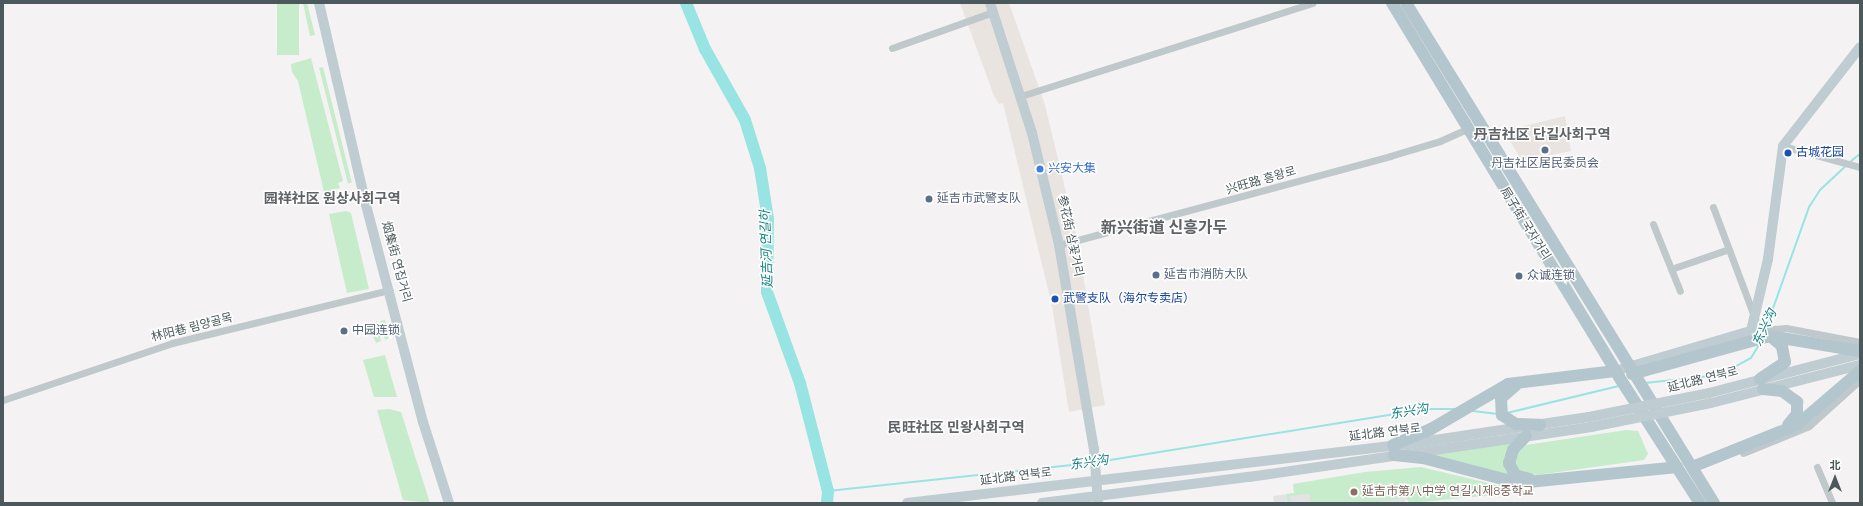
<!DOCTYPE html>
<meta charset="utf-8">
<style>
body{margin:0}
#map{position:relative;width:1863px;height:506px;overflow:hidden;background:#f4f2f2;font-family:Raleway,"Noto Sans SC","Noto Sans KR",sans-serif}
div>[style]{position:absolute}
.commercial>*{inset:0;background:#e9e4e0}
.education>*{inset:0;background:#e4e3e3}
.green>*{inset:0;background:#c6eccc;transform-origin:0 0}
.stream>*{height:2px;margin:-1px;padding:0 1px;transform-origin:1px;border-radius:1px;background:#97e4e3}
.river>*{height:12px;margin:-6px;padding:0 6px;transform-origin:6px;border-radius:6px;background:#97e4e3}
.street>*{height:7px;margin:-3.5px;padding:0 3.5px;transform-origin:3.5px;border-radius:3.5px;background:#bfc9cc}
.secondary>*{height:10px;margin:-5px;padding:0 5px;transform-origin:5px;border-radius:5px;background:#bfccd1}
.primary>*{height:12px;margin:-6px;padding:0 6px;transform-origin:6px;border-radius:6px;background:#b4c6cd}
.secondary-bridge>*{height:10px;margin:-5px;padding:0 5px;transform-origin:5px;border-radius:5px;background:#bfccd1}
.dots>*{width:11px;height:11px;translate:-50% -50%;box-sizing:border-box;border:2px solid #fff;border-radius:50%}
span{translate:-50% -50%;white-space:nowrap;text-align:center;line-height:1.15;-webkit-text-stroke:3px #fff;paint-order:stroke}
.transit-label{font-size:12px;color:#164399}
.left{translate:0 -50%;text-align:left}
.service-label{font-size:12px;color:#4e5e75}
.shop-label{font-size:12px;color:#366cbe}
.street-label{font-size:12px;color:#4b595d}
.education-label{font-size:12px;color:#785e54}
.water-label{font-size:13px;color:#198382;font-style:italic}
.quarter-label{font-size:14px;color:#5f6366;font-weight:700}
.district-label{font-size:16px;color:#5f6366;font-weight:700}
.frame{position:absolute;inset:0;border:4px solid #4b595d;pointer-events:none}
.north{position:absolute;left:1815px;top:458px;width:40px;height:40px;-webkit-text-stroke:3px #fff;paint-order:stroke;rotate:0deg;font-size:11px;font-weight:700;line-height:16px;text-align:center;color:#4b595d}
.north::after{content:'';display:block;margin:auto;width:14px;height:18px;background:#4b595d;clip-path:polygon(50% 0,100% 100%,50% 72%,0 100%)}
</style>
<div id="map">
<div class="commercial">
<i style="clip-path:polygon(960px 3px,1009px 3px,1045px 105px,1076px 234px,1105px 405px,1069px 412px,1052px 306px,1003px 103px,999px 104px,994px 96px)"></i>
<i style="clip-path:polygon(1565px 116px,1571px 151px,1522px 161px,1504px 131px)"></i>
</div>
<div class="education">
<i style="clip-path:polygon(1403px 480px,1406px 503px,1274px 503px,1273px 496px)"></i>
</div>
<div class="green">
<i style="left:277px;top:3px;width:22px;height:52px"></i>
<i style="clip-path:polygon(303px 3px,307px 3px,315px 35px,310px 36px)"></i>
<i style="clip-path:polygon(311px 58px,343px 181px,338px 183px,340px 188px,324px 192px,298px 81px,292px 72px,291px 64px)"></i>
<i style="left:323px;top:67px;width:119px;height:4px;rotate:76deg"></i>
<i style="clip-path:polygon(346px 211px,351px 213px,369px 289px,347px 293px,329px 214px)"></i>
<i style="clip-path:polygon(385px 320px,389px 338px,385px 340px,380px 321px)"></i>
<i style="clip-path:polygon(377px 321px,381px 341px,376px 343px,369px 328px)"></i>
<i style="clip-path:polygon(385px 355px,397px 397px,374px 397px,363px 360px)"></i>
<i style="clip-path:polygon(389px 409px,401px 412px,430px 503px,403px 500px,377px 410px)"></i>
<i style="clip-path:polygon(1626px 430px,1638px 431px,1648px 454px,1644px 460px,1537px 475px,1520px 472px,1515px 464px,1516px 456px,1526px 445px)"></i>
<i style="clip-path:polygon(1513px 443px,1508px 477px,1430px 455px)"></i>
<i style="clip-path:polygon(1421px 467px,1526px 492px,1410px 503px,1405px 498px,1370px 503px,1311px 503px,1309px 494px,1290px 496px,1291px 503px,1288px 503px,1286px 494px,1294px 493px,1293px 484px,1365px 472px)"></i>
</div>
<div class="stream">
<i style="left:1850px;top:162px;width:13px;rotate:-39deg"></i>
<i style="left:1766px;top:328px;width:128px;rotate:-70.4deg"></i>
<i style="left:1809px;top:207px;width:20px;rotate:-57deg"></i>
<i style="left:1820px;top:190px;width:37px;rotate:-43deg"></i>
<i style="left:1645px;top:383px;width:75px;rotate:-6.1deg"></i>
<i style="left:1720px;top:375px;width:35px;rotate:-29deg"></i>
<i style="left:1751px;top:358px;width:17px;rotate:-59deg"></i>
<i style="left:1473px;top:411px;width:25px;rotate:7deg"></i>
<i style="left:1507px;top:413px;width:115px;rotate:-13.6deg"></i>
<i style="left:1098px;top:462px;width:332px;rotate:-9.2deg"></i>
<i style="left:1426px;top:409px;width:31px"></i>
<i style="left:828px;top:491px;width:264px;rotate:-6.1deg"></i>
</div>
<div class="river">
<i style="left:686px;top:3px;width:50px;rotate:67.6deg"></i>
<i style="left:705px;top:49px;width:81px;rotate:60.6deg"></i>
<i style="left:745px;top:120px;width:50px;rotate:72.6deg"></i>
<i style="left:760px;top:168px;width:52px;rotate:81.1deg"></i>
<i style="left:768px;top:219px;width:73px;rotate:90.8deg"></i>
<i style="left:767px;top:292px;width:97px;rotate:70.1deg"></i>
<i style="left:800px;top:383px;width:112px;rotate:75.5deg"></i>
<i style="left:828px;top:491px;width:12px;rotate:95deg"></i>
</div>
<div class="street">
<i style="left:892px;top:48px;width:107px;rotate:-19.6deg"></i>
<i style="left:1021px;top:96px;width:306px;rotate:-17.7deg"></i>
<i style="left:1783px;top:146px;width:80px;rotate:15.3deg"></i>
<i style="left:1713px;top:207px;width:120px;rotate:69.4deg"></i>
<i style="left:1653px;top:224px;width:72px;rotate:68.1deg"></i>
<i style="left:1059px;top:245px;width:343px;rotate:-15deg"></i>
<i style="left:1390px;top:156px;width:52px;rotate:-16.7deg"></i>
<i style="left:1440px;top:141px;width:30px;rotate:-24deg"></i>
<i style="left:1671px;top:269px;width:61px;rotate:-19deg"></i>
<i style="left:1751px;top:331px;width:35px;rotate:-5deg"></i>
<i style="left:1786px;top:328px;width:75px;rotate:10.7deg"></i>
<i style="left:3px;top:400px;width:178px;rotate:-18.6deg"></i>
<i style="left:172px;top:343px;width:224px;rotate:-13.7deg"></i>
<i style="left:1743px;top:453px;width:71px;rotate:-22.2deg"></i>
<i style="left:1809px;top:426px;width:69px;rotate:-42deg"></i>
<i style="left:1817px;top:467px;width:39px;rotate:67deg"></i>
</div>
<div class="secondary">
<i style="left:319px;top:3px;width:207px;rotate:76.9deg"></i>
<i style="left:366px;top:205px;width:224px;rotate:75.3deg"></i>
<i style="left:423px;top:422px;width:85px;rotate:72.2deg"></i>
<i style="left:990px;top:3px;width:137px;rotate:72.1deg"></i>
<i style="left:1032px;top:133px;width:115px;rotate:76.4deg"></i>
<i style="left:1059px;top:245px;width:207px;rotate:80.3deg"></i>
<i style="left:1094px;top:449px;width:54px;rotate:85.8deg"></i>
<i style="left:1615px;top:371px;width:142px;rotate:-16.4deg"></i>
<i style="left:1751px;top:331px;width:74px;rotate:-76.7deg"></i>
<i style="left:1768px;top:259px;width:114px;rotate:-82.4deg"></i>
<i style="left:1783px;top:146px;width:125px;rotate:-52.1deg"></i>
<i style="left:1709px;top:393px;width:156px;rotate:-14.5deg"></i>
<i style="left:1711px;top:403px;width:154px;rotate:-14.3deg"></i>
<i style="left:907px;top:503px;width:504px;rotate:-6.72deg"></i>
<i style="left:1408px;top:444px;width:183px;rotate:-8.5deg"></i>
<i style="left:1042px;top:503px;width:209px;rotate:-7.2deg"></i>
<i style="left:1249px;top:477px;width:346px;rotate:-8.3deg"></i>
</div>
<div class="primary">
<i style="left:1392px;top:3px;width:437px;rotate:58.7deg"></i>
<i style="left:1619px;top:377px;width:150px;rotate:57.3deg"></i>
<i style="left:1406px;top:3px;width:587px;rotate:58.37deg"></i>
<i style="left:1632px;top:374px;width:143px;rotate:-15.4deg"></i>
<i style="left:1770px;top:336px;width:91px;rotate:9.5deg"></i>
<i style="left:1760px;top:379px;width:30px;rotate:-34deg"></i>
<i style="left:1785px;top:362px;width:16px;rotate:-101deg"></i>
<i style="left:1782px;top:346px;width:16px;rotate:-140deg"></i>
<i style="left:1515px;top:386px;width:18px;rotate:139deg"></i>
<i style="left:1501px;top:398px;width:17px;rotate:87deg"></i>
<i style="left:1502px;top:415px;width:17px;rotate:33deg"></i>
<i style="left:1516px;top:424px;width:24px;rotate:2deg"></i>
<i style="left:1763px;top:389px;width:19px;rotate:6deg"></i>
<i style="left:1782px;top:391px;width:19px;rotate:36deg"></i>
<i style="left:1797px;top:402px;width:12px;rotate:90deg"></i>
<i style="left:1797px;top:414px;width:14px;rotate:129deg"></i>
<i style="left:1526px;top:436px;width:19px;rotate:133deg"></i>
<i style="left:1513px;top:450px;width:14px;rotate:107deg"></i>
<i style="left:1509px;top:463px;width:13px;rotate:63deg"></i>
<i style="left:1515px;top:475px;width:15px;rotate:16deg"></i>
<i style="left:1393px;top:445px;width:41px;rotate:-22.8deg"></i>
<i style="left:1431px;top:429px;width:89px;rotate:-30.3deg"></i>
<i style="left:1508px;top:384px;width:108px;rotate:-6.9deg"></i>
<i style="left:1394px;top:455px;width:29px;rotate:6deg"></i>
<i style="left:1423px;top:458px;width:98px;rotate:14.7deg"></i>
<i style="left:1518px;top:483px;width:160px;rotate:-5.7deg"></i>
<i style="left:1692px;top:467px;width:113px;rotate:-21.8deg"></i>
<i style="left:1797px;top:425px;width:83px;rotate:-40.6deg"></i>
</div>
<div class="secondary-bridge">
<i style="left:1589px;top:417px;width:122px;rotate:-11.3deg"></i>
<i style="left:1591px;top:427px;width:122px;rotate:-11.3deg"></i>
</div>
<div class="dots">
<i style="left:1545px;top:150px;background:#5c6f8a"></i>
<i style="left:1788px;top:153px;background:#1a4fb4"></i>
<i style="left:1040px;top:169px;background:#3f7fe0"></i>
<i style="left:929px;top:199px;background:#5c6f8a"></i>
<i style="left:1156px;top:275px;background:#5c6f8a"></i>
<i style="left:1519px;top:276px;background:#5c6f8a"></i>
<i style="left:1055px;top:299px;background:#1a4fb4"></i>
<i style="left:344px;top:331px;background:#5c6f8a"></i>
<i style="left:1354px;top:492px;background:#8d6e63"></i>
</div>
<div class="transit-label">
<span class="left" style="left:1796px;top:153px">古城花园</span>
<span class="left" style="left:1063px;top:299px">武警支队（海尔专卖店）</span>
</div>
<div class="service-label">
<span style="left:1545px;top:164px">丹吉社区居民委员会</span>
<span class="left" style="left:937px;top:199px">延吉市武警支队</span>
<span class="left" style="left:1164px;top:275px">延吉市消防大队</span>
<span class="left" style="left:1527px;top:276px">众诚连锁</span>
<span class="left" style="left:352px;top:331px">中园连锁</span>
</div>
<div class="shop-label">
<span class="left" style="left:1048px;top:169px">兴安大集</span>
</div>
<div class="street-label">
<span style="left:1261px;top:181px;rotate:-16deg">兴旺路 흥왕로</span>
<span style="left:1525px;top:224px;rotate:58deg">局子街 국자거리</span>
<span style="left:1070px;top:236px;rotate:78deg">参花街 삼꽃거리</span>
<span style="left:396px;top:262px;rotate:75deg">烟集街 연집거리</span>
<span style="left:192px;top:328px;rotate:-14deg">林阳巷 림양골목</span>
<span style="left:1703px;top:380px;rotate:-14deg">延北路 연북로</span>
<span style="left:1385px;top:433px;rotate:-7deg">延北路 연북로</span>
<span style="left:1016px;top:477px;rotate:-7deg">延北路 연북로</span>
</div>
<div class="education-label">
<span class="left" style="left:1362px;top:492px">延吉市第八中学 연길시제8중학교</span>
</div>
<div class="water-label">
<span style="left:767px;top:249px;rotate:-92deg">延吉河 연길하</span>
<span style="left:1765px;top:328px;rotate:-65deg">东兴沟</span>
<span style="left:1409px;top:412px;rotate:-9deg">东兴沟</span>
<span style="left:1089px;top:463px;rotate:-8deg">东兴沟</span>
</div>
<div class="quarter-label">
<span style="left:1542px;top:134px">丹吉社区 단길사회구역</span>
<span style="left:332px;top:198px">园祥社区 원상사회구역</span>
<span style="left:956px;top:427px">民旺社区 민왕사회구역</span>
</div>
<div class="district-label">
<span style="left:1164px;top:228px">新兴街道 신흥가두</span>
</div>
<div class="frame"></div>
<div class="north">北</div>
</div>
